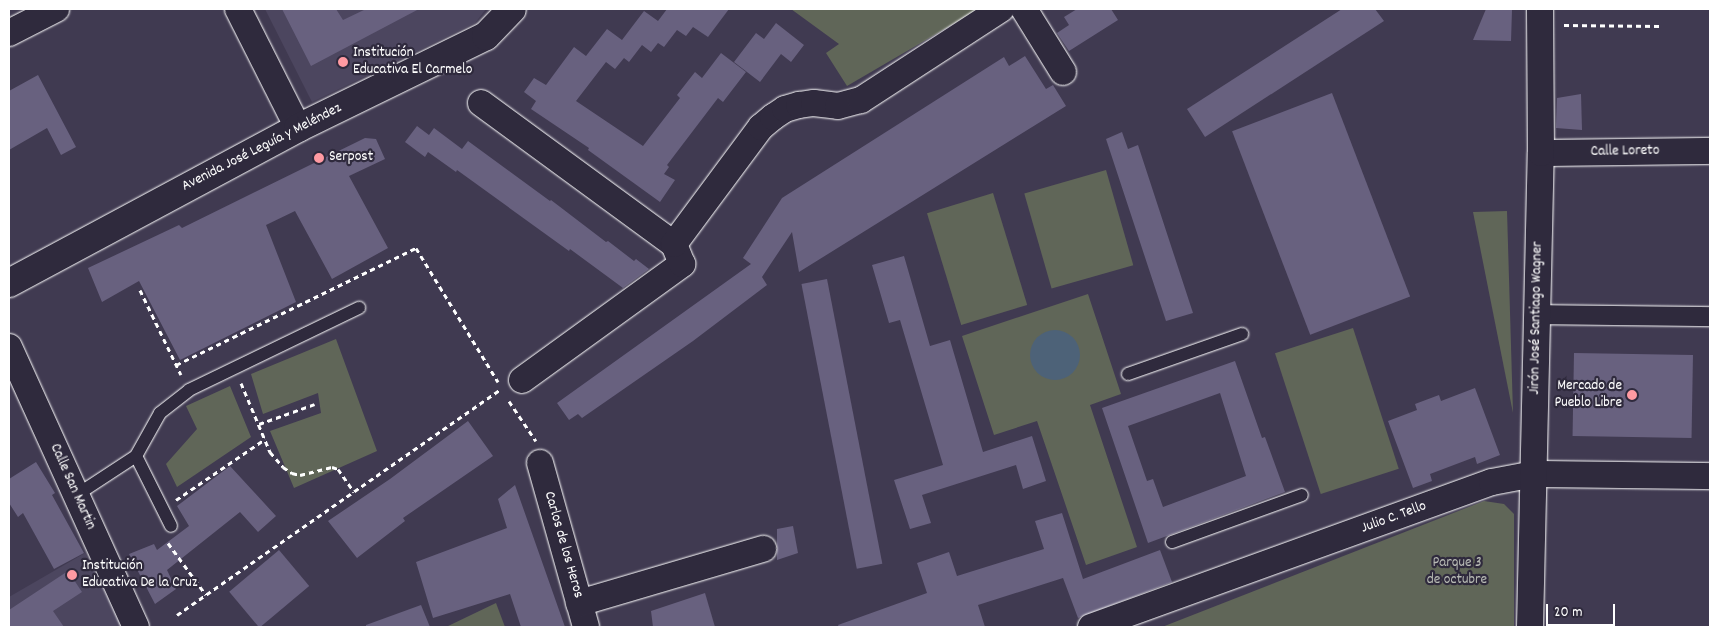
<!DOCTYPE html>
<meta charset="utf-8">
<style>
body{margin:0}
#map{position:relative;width:1719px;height:636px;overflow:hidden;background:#403a51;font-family:Dekko,sans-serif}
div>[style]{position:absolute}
.built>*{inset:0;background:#4c465f}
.green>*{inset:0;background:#606658;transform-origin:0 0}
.water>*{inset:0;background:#4d6278}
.round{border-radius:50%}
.building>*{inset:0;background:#68617f;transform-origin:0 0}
.path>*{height:3px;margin-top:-1.5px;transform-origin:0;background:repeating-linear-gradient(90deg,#fff 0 5px,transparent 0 9px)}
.roads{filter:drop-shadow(0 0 1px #fff) drop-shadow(0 0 1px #fff)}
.service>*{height:12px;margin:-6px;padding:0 6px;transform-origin:6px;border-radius:6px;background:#2f2a3d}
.pedestrian>*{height:19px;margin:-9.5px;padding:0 9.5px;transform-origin:9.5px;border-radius:9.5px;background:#2f2a3d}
.minor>*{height:26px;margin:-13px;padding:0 13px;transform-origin:13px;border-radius:13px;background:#2f2a3d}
.tertiary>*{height:28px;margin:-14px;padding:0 14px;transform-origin:14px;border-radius:14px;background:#2f2a3d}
.dots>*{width:14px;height:14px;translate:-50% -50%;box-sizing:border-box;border:2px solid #2f2a3d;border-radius:50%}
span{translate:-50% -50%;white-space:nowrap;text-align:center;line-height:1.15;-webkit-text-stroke:4.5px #2f2a3d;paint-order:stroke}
.poi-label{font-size:15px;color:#fff}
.left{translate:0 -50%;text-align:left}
.right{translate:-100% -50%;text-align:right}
.street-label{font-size:15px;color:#fff}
.park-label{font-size:15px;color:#b7bab4}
.frame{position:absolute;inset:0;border:10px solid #fff;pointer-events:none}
.scale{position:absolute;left:1546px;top:604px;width:69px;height:22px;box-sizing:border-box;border:2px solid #fff;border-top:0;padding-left:6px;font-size:15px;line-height:18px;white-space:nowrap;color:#fff;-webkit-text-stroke:4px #2f2a3d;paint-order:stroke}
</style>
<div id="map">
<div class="built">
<i style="clip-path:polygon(265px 9px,486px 9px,475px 23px,312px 102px)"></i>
<i style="clip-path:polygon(85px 553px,123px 627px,9px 627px,9px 597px)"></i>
</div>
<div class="green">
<i style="clip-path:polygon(791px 9px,979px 9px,847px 86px,826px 53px,839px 44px)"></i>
<i style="left:1106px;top:170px;width:99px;height:85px;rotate:74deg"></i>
<i style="left:993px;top:193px;width:117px;height:69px;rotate:73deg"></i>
<i style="clip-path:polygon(1507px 211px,1513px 413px,1473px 212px)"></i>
<i style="clip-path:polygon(1088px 294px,1121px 394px,1090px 405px,1137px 547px,1086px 565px,1037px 421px,994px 435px,962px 336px)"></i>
<i style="left:1353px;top:328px;width:148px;height:82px;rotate:72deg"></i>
<i style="clip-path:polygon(336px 339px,377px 451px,294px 488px,270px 431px,321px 413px,318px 393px,263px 414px,251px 374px)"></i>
<i style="clip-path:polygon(230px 386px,251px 437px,177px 487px,166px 464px,197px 429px,186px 406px)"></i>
<i style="clip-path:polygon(1484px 501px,1504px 504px,1514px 514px,1514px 627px,1162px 627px)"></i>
<i style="clip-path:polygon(496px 603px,505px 627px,446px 627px)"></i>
</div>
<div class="water">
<i class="round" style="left:1030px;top:330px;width:50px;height:50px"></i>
</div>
<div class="building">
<i style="clip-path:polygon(282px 9px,336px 9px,343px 20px,366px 9px,419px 9px,311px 66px)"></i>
<i style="clip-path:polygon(667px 9px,729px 9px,708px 37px,693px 27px,686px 36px,677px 30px,664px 47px,658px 43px,651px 52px,642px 45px,629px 62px,624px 58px,615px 69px,606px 62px,576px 101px,643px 146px,680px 98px,677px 95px,695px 72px,702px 78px,721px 53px,746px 72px,723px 102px,718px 98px,667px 165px,669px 167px,664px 174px,675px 180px,660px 202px,588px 150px,589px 148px,531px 109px,536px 101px,524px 92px,534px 78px,546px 85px,574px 47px,586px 56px,607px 29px,622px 40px,644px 11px,658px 21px)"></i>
<i style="clip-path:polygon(1077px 9px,1111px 9px,1118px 20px,1069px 51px,1057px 33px,1069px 25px,1064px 17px)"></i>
<i style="clip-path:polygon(1342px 9px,1375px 9px,1384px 21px,1205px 137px,1187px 109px)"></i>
<i style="clip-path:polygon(1486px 9px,1512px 9px,1511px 41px,1473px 40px)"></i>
<i style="clip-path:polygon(776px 23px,804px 45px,791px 62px,781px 54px,760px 82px,734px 62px,756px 33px,764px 39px)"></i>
<i style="clip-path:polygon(1025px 56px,1046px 89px,1053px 85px,1066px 106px,799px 272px,792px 232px,762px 277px,767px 285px,693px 341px,582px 418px,578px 414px,569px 420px,557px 403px,751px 264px,743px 258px,782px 198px,1004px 57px,1009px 66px)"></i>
<i style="clip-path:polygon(38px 75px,76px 147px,61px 155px,47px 128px,9px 150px,9px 91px)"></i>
<i style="left:1332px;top:93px;width:218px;height:107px;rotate:69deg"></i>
<i style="clip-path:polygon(1581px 94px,1582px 130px,1556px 128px,1557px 98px)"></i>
<i style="clip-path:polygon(417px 126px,429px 135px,434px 128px,462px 149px,468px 141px,550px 201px,551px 200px,606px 242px,608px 241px,634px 261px,636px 259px,649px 269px,623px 288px,570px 249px,569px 251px,457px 170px,456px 172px,428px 152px,425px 157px,405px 142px)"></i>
<i style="clip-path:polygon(1122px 132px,1128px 149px,1138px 145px,1193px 313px,1166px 321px,1106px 139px)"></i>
<i style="clip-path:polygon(365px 138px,376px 139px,385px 159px,349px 176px,388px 248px,332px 279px,295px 211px,266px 225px,296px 302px,180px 360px,139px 281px,102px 302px,88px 268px,179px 225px,182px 228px)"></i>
<i style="clip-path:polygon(904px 256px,930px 346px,950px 340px,983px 452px,1032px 436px,1046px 481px,1023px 489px,1016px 465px,922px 495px,931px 523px,910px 529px,894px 480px,943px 465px,900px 320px,889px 323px,872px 265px)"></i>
<i style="left:827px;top:279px;width:290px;height:26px;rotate:79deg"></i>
<i style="left:1574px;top:353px;width:119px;height:83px;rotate:1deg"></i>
<i style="clip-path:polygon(evenodd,1235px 361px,1262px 438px,1265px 437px,1285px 492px,1148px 543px,1102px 408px,1235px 361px,1220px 393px,1246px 476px,1163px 507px,1153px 479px,1147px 481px,1128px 426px,1220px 393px)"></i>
<i style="clip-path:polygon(1475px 388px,1500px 455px,1477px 464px,1475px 457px,1430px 474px,1432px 481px,1413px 488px,1388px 421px,1417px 410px,1415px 404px,1439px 395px,1441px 401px)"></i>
<i style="clip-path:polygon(468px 421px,493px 456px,403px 518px,405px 521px,357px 558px,328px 521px,390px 479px)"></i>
<i style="clip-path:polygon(36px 462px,55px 493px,52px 495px,84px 553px,54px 569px,23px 513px,18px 517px,9px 503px,9px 479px)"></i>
<i style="clip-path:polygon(230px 466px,276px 516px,258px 532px,240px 512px,167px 570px,176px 589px,155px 604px,129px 554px,154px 544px,157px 550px,189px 526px,177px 506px)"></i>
<i style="clip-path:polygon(515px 485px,565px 627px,521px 627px,510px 594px,433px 618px,416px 562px,507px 528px,498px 499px)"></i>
<i style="clip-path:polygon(1062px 513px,1083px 579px,1160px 550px,1172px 582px,1078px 618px,1063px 578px,978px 605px,985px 627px,839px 627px,838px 625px,927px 593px,917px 563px,949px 552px,957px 576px,1044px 549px,1035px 521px)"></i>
<i style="clip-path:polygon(793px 526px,798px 553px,777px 560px,777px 529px)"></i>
<i style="left:279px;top:550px;width:47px;height:65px;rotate:50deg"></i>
<i style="clip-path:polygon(68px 571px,82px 592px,53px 611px,64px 627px,9px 627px,9px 610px)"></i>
<i style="clip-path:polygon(705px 593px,715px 627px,653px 627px,651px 611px)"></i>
<i style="clip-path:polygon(421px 605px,430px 627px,366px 627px,366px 625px)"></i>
</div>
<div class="path">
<i style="left:1564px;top:25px;width:95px;rotate:0.6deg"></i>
<i style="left:140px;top:290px;width:94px;rotate:64.2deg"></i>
<i style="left:176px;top:365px;width:267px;rotate:-26deg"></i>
<i style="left:416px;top:248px;width:157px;rotate:58.5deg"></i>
<i style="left:241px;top:383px;width:75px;rotate:67.2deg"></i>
<i style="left:270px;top:452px;width:20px;rotate:49deg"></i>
<i style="left:283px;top:467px;width:11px;rotate:34deg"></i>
<i style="left:292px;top:473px;width:8px;rotate:14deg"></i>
<i style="left:300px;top:475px;width:33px;rotate:-14deg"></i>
<i style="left:332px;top:467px;width:6px;rotate:18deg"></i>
<i style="left:338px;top:469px;width:28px;rotate:55deg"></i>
<i style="left:509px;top:401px;width:48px;rotate:56deg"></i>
<i style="left:259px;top:424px;width:59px;rotate:-19.7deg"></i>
<i style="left:176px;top:500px;width:108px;rotate:-34.4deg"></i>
<i style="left:168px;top:543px;width:64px;rotate:53.8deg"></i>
<i style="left:177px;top:615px;width:395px;rotate:-34.9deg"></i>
</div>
<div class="roads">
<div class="service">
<i style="left:1128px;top:374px;width:121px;rotate:-19.3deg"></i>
<i style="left:136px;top:456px;width:78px;rotate:63.4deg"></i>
<i style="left:75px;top:496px;width:73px;rotate:-33.3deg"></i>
<i style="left:136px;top:456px;width:49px;rotate:-60.8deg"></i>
<i style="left:160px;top:413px;width:37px;rotate:-38deg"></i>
<i style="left:189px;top:390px;width:189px;rotate:-25.8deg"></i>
<i style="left:1172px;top:542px;width:138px;rotate:-19.9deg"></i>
</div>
<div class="pedestrian">
<i style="left:1538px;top:314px;width:172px;rotate:0.7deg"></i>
</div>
<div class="minor">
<i style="left:238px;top:9px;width:133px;rotate:63.2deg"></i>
<i style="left:1024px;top:9px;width:74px;rotate:58.2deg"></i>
<i style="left:9px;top:33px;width:53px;rotate:-27.1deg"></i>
<i style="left:481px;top:103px;width:239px;rotate:36.2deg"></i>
<i style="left:1541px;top:153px;width:169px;rotate:-0.7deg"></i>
<i style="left:9px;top:347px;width:307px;rotate:65.6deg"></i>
<i style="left:522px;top:380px;width:198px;rotate:-35.9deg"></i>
<i style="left:682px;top:264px;width:22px;rotate:-112deg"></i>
<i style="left:674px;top:244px;width:146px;rotate:-53.4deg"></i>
<i style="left:761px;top:127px;width:16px;rotate:-40deg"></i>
<i style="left:773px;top:117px;width:14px;rotate:-34deg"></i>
<i style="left:785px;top:109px;width:15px;rotate:-16deg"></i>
<i style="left:799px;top:105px;width:15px;rotate:-8deg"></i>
<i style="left:814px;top:103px;width:24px;rotate:7deg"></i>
<i style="left:838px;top:106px;width:24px;rotate:-15deg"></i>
<i style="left:861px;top:100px;width:167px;rotate:-33deg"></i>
<i style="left:540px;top:463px;width:170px;rotate:74.3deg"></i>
<i style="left:579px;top:603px;width:192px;rotate:-16.4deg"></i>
<i style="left:1091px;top:627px;width:426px;rotate:-19.9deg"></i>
<i style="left:1492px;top:482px;width:43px;rotate:-10.8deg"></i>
<i style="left:1534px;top:474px;width:176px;rotate:0.7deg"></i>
<i style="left:1530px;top:627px;width:474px;rotate:-88.7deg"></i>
<i style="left:1541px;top:153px;width:144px;rotate:-90.4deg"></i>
</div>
<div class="tertiary">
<i style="left:9px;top:283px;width:328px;rotate:-28.2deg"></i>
<i style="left:298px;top:128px;width:209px;rotate:-26.1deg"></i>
<i style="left:486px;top:36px;width:37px;rotate:-46deg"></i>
</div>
</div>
<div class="dots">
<i style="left:343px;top:62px;background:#ff9aa2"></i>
<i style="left:319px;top:158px;background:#ff9aa2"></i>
<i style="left:1632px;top:395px;background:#ff9aa2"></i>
<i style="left:72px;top:575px;background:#ff9aa2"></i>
</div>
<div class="poi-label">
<span class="left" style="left:353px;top:62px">Institución<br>Educativa El Carmelo</span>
<span class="left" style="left:329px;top:158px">Serpost</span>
<span class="right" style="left:1622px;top:395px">Mercado de<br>Pueblo Libre</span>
<span class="left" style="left:82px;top:575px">Institución<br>Educativa De la Cruz</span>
</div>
<div class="street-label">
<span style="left:262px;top:148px;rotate:-27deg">Avenida José Leguía y Meléndez</span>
<span style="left:1625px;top:152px;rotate:-1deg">Calle Loreto</span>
<span style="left:1537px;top:318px;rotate:-89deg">Jirón José Santiago Wagner</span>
<span style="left:72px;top:487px;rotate:66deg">Calle San Martin</span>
<span style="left:1394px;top:518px;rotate:-20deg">Julio C. Tello</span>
<span style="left:563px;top:545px;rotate:74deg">Carlos de los Heros</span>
</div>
<div class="park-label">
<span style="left:1457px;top:572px">Parque 3<br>de octubre</span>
</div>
<div class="frame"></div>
<div class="scale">20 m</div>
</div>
